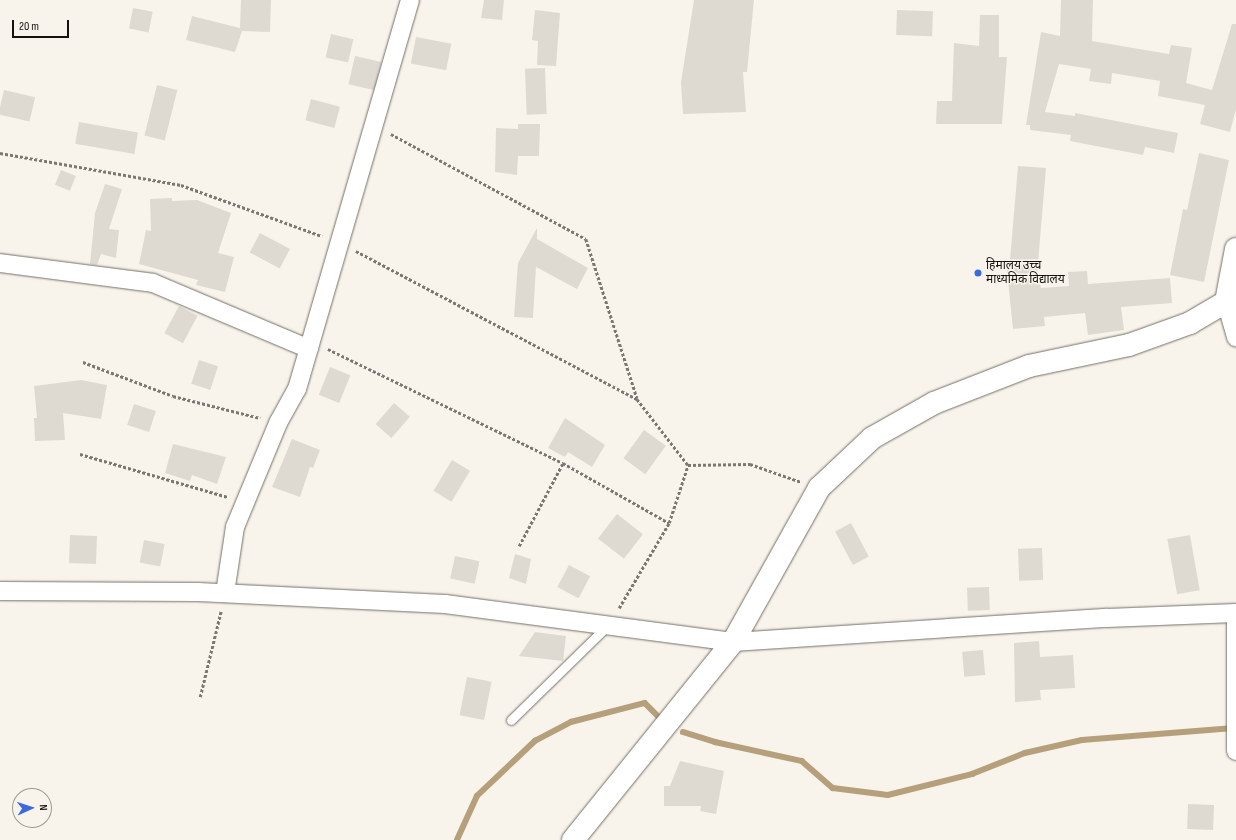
<!DOCTYPE html>
<meta charset="utf-8">
<style>
body{margin:0}
#map{position:relative;width:1236px;height:840px;overflow:hidden;background:#f9f4eb;font-family:"Sofia Sans Condensed","Noto Sans Devanagari",sans-serif}
div>[style]{position:absolute}
.stream>*{height:5.5px;margin:-2.75px;padding:0 2.75px;transform-origin:2.75px;border-radius:2.75px;background:#b5a07b}
.building>*{inset:0;background:#dfdad1;transform-origin:0 0}
.path>*{height:2.5px;margin-top:-1.25px;transform-origin:0;background:repeating-linear-gradient(90deg,#7b7872 0 3px,transparent 0 5px)}
.roads{filter:drop-shadow(0 0 1px #736f67) drop-shadow(0 0 1px #736f67)}
.lane>*{height:9px;margin:-4.5px;padding:0 4.5px;transform-origin:4.5px;border-radius:4.5px;background:#fff}
.street>*{height:18px;margin:-9px;padding:0 9px;transform-origin:9px;border-radius:9px;background:#fff}
.secondary>*{height:22px;margin:-11px;padding:0 11px;transform-origin:11px;border-radius:11px;background:#fff}
.dots>*{width:11px;height:11px;translate:-50% -50%;box-sizing:border-box;border:2px solid #f9f4eb;border-radius:50%}
span{translate:-50% -50%;white-space:nowrap;text-align:center;line-height:1.15;-webkit-text-stroke:3px #f9f4eb;paint-order:stroke}
.poi-label{font-size:12px;color:#14120f}
.left{translate:0 -50%;text-align:left}
.north{position:absolute;left:12px;top:788px;width:40px;height:40px;box-sizing:border-box;background:#f9f4eb;border:1px solid #9d9a93;border-radius:50%;rotate:87deg;font-size:11px;font-weight:700;line-height:16px;text-align:center;color:#14120f}
.north::after{content:'';display:block;margin:auto;width:14px;height:18px;background:#3b6bdb;clip-path:polygon(50% 0,100% 100%,50% 72%,0 100%)}
.scale{position:absolute;left:12px;top:20px;width:57px;height:18px;box-sizing:border-box;border:2px solid #14120f;border-top:0;padding-left:5px;font-size:12px;line-height:14px;white-space:nowrap;color:#14120f;-webkit-text-stroke:3px #f9f4eb;paint-order:stroke}
</style>
<div id="map">
<div class="stream">
<i style="left:683px;top:732px;width:34px;rotate:17deg"></i>
<i style="left:715px;top:742px;width:89px;rotate:12.3deg"></i>
<i style="left:802px;top:761px;width:41px;rotate:41.1deg"></i>
<i style="left:833px;top:788px;width:55px;rotate:7.3deg"></i>
<i style="left:888px;top:795px;width:87px;rotate:-14deg"></i>
<i style="left:972px;top:774px;width:57px;rotate:-21.6deg"></i>
<i style="left:1025px;top:753px;width:58px;rotate:-12.8deg"></i>
<i style="left:1082px;top:740px;width:152px;rotate:-4.5deg"></i>
<i style="left:457px;top:840px;width:48px;rotate:-65.6deg"></i>
<i style="left:477px;top:796px;width:80px;rotate:-43.5deg"></i>
<i style="left:535px;top:741px;width:41px;rotate:-27.8deg"></i>
<i style="left:571px;top:722px;width:76px;rotate:-14.4deg"></i>
<i style="left:645px;top:703px;width:20px;rotate:45deg"></i>
</div>
<div class="building">
<i style="clip-path:polygon(241px 0,271px 0,270px 32px,242px 31px,235px 52px,186px 40px,192px 16px,240px 28px)"></i>
<i style="clip-path:polygon(484px 0,504px 0,502px 20px,481px 18px)"></i>
<i style="clip-path:polygon(694px 0,754px 0,747px 72px,743px 72px,746px 112px,683px 114px,681px 82px)"></i>
<i style="clip-path:polygon(1061px 0,1093px 0,1092px 41px,1169px 54px,1171px 45px,1192px 48px,1186px 83px,1212px 90px,1232px 24px,1236px 24px,1236px 109px,1230px 132px,1200px 124px,1205px 105px,1158px 96px,1160px 81px,1112px 73px,1111px 84px,1089px 81px,1091px 69px,1059px 64px,1045px 112px,1075px 116px,1075px 113px,1178px 133px,1174px 153px,1145px 147px,1143px 155px,1070px 141px,1071px 135px,1030px 130px,1030px 125px,1026px 125px,1041px 32px,1060px 36px)"></i>
<i style="left:133px;top:8px;width:20px;height:21px;rotate:11deg"></i>
<i style="clip-path:polygon(535px 10px,560px 13px,556px 66px,537px 65px,538px 41px,532px 40px)"></i>
<i style="left:897px;top:10px;width:36px;height:25px;rotate:2deg"></i>
<i style="clip-path:polygon(980px 15px,999px 15px,999px 57px,1007px 57px,1002px 124px,936px 124px,937px 101px,952px 101px,954px 43px,979px 46px)"></i>
<i style="left:331px;top:34px;width:23px;height:24px;rotate:13deg"></i>
<i style="left:416px;top:37px;width:36px;height:27px;rotate:11deg"></i>
<i style="left:355px;top:56px;width:27px;height:29px;rotate:13deg"></i>
<i style="left:545px;top:68px;width:46px;height:20px;rotate:88deg"></i>
<i style="left:157px;top:85px;width:21px;height:52px;rotate:14deg"></i>
<i style="left:4px;top:90px;width:32px;height:25px;rotate:13deg"></i>
<i style="left:311px;top:99px;width:30px;height:22px;rotate:15deg"></i>
<i style="left:79px;top:122px;width:60px;height:22px;rotate:10deg"></i>
<i style="clip-path:polygon(518px 124px,540px 124px,539px 156px,518px 156px,517px 175px,495px 172px,496px 128px,518px 129px)"></i>
<i style="clip-path:polygon(1199px 153px,1229px 160px,1204px 282px,1170px 275px,1183px 209px,1187px 210px)"></i>
<i style="clip-path:polygon(1018px 166px,1046px 168px,1037px 275px,1041px 288px,1069px 286px,1068px 272px,1087px 271px,1088px 284px,1170px 278px,1172px 303px,1121px 307px,1124px 330px,1088px 335px,1085px 313px,1044px 317px,1045px 326px,1013px 329px,1006px 261px,1010px 260px)"></i>
<i style="left:61px;top:170px;width:16px;height:16px;rotate:22deg"></i>
<i style="clip-path:polygon(105px 184px,122px 189px,109px 229px,119px 230px,116px 258px,101px 254px,97px 265px,90px 264px,95px 213px)"></i>
<i style="clip-path:polygon(172px 198px,172px 201px,197px 200px,231px 213px,218px 253px,234px 257px,225px 292px,196px 285px,198px 280px,139px 264px,146px 230px,151px 231px,150px 199px)"></i>
<i style="clip-path:polygon(537px 228px,537px 239px,588px 268px,577px 289px,536px 267px,533px 318px,514px 317px,518px 263px)"></i>
<i style="left:260px;top:233px;width:34px;height:22px;rotate:28deg"></i>
<i style="left:179px;top:306px;width:21px;height:31px;rotate:28deg"></i>
<i style="left:199px;top:360px;width:20px;height:25px;rotate:18deg"></i>
<i style="left:330px;top:367px;width:22px;height:30px;rotate:22deg"></i>
<i style="clip-path:polygon(81px 380px,107px 385px,101px 419px,63px 413px,65px 440px,35px 441px,34px 418px,37px 418px,34px 386px)"></i>
<i style="left:394px;top:403px;width:21px;height:28px;rotate:41deg"></i>
<i style="left:134px;top:404px;width:23px;height:22px;rotate:18deg"></i>
<i style="clip-path:polygon(565px 418px,605px 445px,592px 467px,568px 452px,565px 457px,548px 448px)"></i>
<i style="left:644px;top:430px;width:27px;height:35px;rotate:36deg"></i>
<i style="clip-path:polygon(292px 439px,320px 450px,313px 468px,310px 467px,300px 497px,272px 487px)"></i>
<i style="clip-path:polygon(173px 444px,226px 457px,217px 484px,192px 475px,190px 481px,165px 473px)"></i>
<i style="left:452px;top:460px;width:21px;height:36px;rotate:31deg"></i>
<i style="left:617px;top:514px;width:33px;height:31px;rotate:38deg"></i>
<i style="left:851px;top:523px;width:38px;height:18px;rotate:62deg"></i>
<i style="left:70px;top:535px;width:27px;height:28px;rotate:2deg"></i>
<i style="left:1190px;top:535px;width:56px;height:23px;rotate:80deg"></i>
<i style="left:144px;top:540px;width:21px;height:23px;rotate:11deg"></i>
<i style="left:1042px;top:548px;width:32px;height:24px;rotate:88deg"></i>
<i style="clip-path:polygon(515px 554px,531px 559px,526px 584px,509px 578px)"></i>
<i style="left:455px;top:556px;width:25px;height:23px;rotate:12deg"></i>
<i style="left:569px;top:565px;width:24px;height:25px;rotate:28deg"></i>
<i style="left:989px;top:587px;width:23px;height:22px;rotate:88deg"></i>
<i style="clip-path:polygon(535px 632px,566px 636px,563px 661px,519px 656px)"></i>
<i style="clip-path:polygon(1039px 641px,1040px 657px,1073px 655px,1075px 688px,1040px 690px,1041px 700px,1015px 702px,1014px 643px)"></i>
<i style="left:983px;top:650px;width:25px;height:21px;rotate:85deg"></i>
<i style="left:467px;top:677px;width:25px;height:39px;rotate:11deg"></i>
<i style="clip-path:polygon(680px 761px,724px 771px,716px 814px,700px 811px,701px 806px,664px 806px,664px 786px,670px 786px)"></i>
<i style="left:1188px;top:804px;width:26px;height:25px;rotate:2deg"></i>
</div>
<div class="path">
<i style="left:391px;top:134px;width:221px;rotate:28.3deg"></i>
<i style="left:586px;top:239px;width:167px;rotate:72.2deg"></i>
<i style="left:0;top:153px;width:184px;rotate:10deg"></i>
<i style="left:181px;top:185px;width:150px;rotate:19.9deg"></i>
<i style="left:356px;top:251px;width:318px;rotate:27.8deg"></i>
<i style="left:637px;top:399px;width:83px;rotate:52.3deg"></i>
<i style="left:328px;top:349px;width:261px;rotate:25.9deg"></i>
<i style="left:563px;top:463px;width:122px;rotate:29.5deg"></i>
<i style="left:83px;top:362px;width:96px;rotate:20.7deg"></i>
<i style="left:173px;top:396px;width:90px;rotate:14.2deg"></i>
<i style="left:80px;top:454px;width:154px;rotate:16.2deg"></i>
<i style="left:688px;top:465px;width:62px;rotate:-0.9deg"></i>
<i style="left:750px;top:464px;width:54px;rotate:19.4deg"></i>
<i style="left:519px;top:546px;width:94px;rotate:-62.1deg"></i>
<i style="left:619px;top:608px;width:99px;rotate:-59.5deg"></i>
<i style="left:669px;top:523px;width:61px;rotate:-71.9deg"></i>
<i style="left:200px;top:697px;width:89px;rotate:-76.3deg"></i>
</div>
<div class="roads">
<div class="lane">
<i style="left:511px;top:720px;width:136px;rotate:-44.4deg"></i>
</div>
<div class="street">
<i style="left:0;top:263px;width:154px;rotate:7.4deg"></i>
<i style="left:153px;top:283px;width:169px;rotate:22.9deg"></i>
<i style="left:1226px;top:302px;width:37px;rotate:74deg"></i>
<i style="left:0;top:591px;width:198px;rotate:0.3deg"></i>
<i style="left:198px;top:592px;width:247px;rotate:2.8deg"></i>
<i style="left:445px;top:604px;width:290px;rotate:7.5deg"></i>
<i style="left:733px;top:642px;width:375px;rotate:-3.7deg"></i>
<i style="left:1107px;top:618px;width:129px;rotate:-2.2deg"></i>
<i style="left:225px;top:593px;width:67px;rotate:-81.4deg"></i>
<i style="left:235px;top:527px;width:113px;rotate:-67.5deg"></i>
<i style="left:278px;top:423px;width:39px;rotate:-61deg"></i>
<i style="left:297px;top:389px;width:405px;rotate:-73.8deg"></i>
<i style="left:1236px;top:613px;width:138px;rotate:90deg"></i>
</div>
<div class="secondary">
<i style="left:573px;top:840px;width:255px;rotate:-51.1deg"></i>
<i style="left:733px;top:642px;width:176px;rotate:-60.8deg"></i>
<i style="left:819px;top:488px;width:73px;rotate:-43.3deg"></i>
<i style="left:872px;top:438px;width:71px;rotate:-29.4deg"></i>
<i style="left:934px;top:403px;width:102px;rotate:-21.3deg"></i>
<i style="left:1029px;top:366px;width:102px;rotate:-11.9deg"></i>
<i style="left:1129px;top:345px;width:65px;rotate:-19.8deg"></i>
<i style="left:1190px;top:323px;width:42px;rotate:-30.3deg"></i>
<i style="left:1226px;top:302px;width:54px;rotate:-79.3deg"></i>
</div>
</div>
<div class="dots">
<i style="left:978px;top:273px;background:#3b6bdb"></i>
</div>
<div class="poi-label">
<span class="left" style="left:986px;top:273px">हिमालय उच्च<br>माध्यमिक विद्यालय</span>
</div>
<div class="north">N</div>
<div class="scale">20 m</div>
</div>
